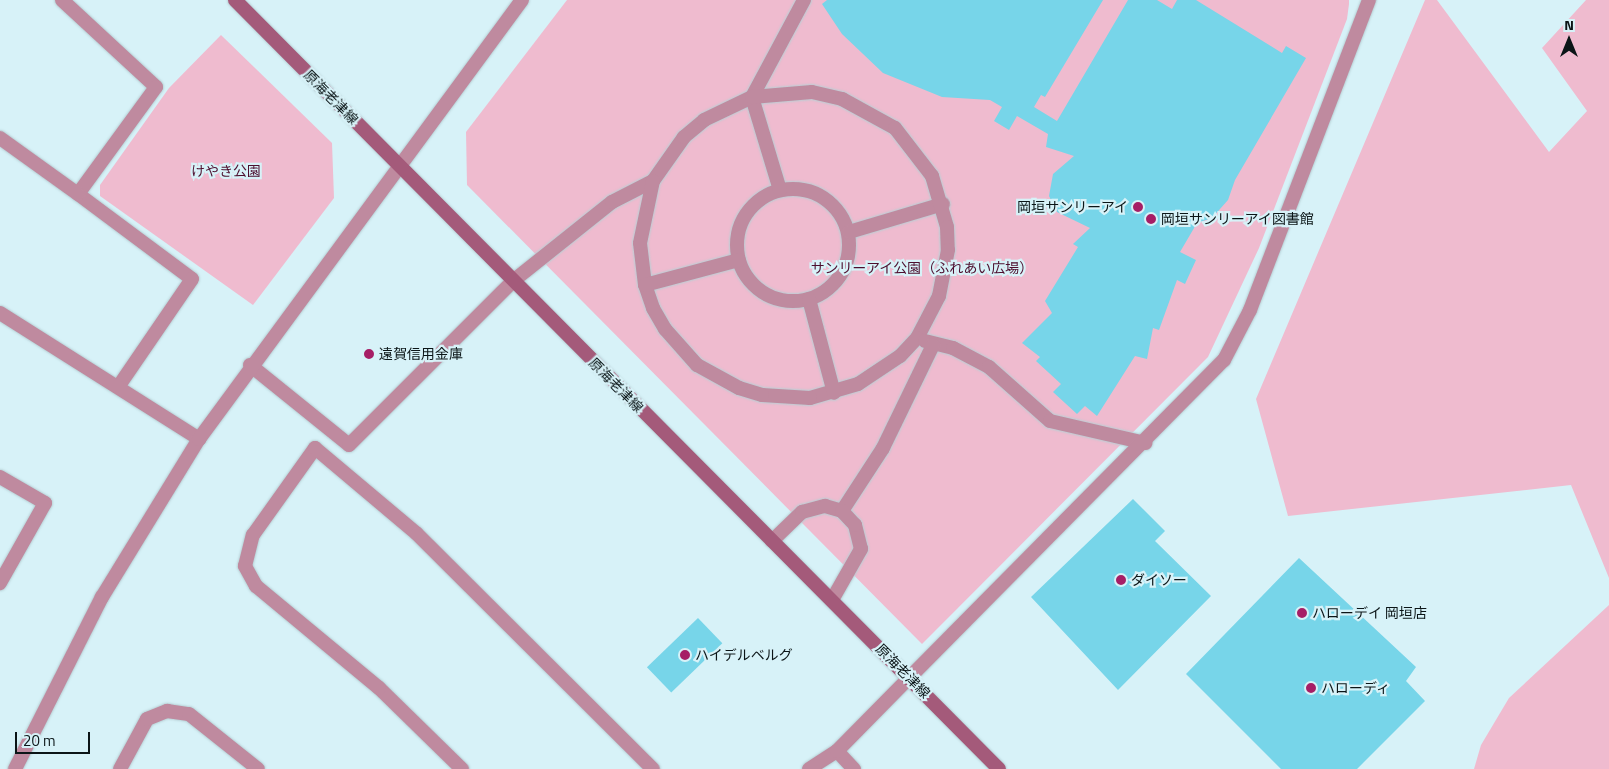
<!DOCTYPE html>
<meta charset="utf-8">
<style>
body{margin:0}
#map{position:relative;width:1609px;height:769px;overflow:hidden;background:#d7f2f8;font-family:"Titillium Web","Noto Sans JP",sans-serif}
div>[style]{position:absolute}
.green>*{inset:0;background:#efbbcf}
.building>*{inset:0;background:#77d5e9;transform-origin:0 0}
.roads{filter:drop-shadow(0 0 1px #b6cfd4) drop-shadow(0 0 1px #b6cfd4)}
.pedestrian>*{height:14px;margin:-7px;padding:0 7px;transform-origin:7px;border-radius:7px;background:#bf8a9f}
.pedestrian>.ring{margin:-7px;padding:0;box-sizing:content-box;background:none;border:14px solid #bf8a9f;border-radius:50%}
.minor>*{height:14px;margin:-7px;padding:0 7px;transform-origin:7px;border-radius:7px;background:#bf8a9f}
.tertiary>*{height:14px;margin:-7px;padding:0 7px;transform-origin:7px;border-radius:7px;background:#bf8a9f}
.secondary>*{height:14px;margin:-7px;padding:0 7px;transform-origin:7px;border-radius:7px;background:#a45a7a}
.dots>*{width:14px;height:14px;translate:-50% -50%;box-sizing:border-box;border:2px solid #d7f2f8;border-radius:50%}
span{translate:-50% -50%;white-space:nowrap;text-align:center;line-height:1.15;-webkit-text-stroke:4.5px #d7f2f8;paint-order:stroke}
.street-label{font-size:14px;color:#0b1517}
.park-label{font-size:14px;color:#4d0e2e}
.poi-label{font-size:14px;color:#0b1517}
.right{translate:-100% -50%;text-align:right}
.left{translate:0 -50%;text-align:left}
.north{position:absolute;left:1544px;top:15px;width:50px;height:50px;-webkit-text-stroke:4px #d7f2f8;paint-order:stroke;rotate:0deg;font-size:14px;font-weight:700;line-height:20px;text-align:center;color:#0b1517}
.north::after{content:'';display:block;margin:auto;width:18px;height:22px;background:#0b1517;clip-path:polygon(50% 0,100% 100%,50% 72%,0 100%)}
.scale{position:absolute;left:15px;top:732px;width:75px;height:22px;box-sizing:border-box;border:2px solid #0b1517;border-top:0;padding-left:6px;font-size:15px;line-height:18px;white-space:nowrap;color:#0b1517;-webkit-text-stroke:4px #d7f2f8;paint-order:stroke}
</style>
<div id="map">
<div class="green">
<i style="clip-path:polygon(567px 0,1349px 0,1349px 4px,1347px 19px,1259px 248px,1208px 357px,922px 644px,467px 185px,466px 132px)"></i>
<i style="clip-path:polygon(1425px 0,1437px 0,1549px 152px,1587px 111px,1542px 48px,1586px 0,1609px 0,1609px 578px,1571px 485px,1288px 516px,1256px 399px)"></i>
<i style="clip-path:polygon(221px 35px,332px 143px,334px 198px,253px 305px,100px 196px,100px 185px,169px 88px)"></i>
<i style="clip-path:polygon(1609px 605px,1609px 769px,1474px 769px,1481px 745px,1509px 698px)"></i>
</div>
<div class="building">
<i style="clip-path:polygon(827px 0,1103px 0,1045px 97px,1041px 95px,1034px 107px,1057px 121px,1128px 0,1157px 0,1172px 9px,1177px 0,1196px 0,1282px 53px,1286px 46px,1306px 58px,1235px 180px,1228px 200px,1212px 218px,1197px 223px,1180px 252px,1196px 260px,1185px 284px,1177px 280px,1159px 330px,1153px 328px,1147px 359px,1135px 356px,1097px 416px,1085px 406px,1077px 414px,1053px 392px,1061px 384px,1036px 361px,1040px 357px,1022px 343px,1052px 313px,1045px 301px,1078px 247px,1073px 244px,1090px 228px,1057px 212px,1049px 196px,1053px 174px,1074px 156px,1046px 147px,1048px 134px,1017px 116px,1009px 130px,994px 121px,1002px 107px,990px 100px,942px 97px,883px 73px,842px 34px,822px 4px)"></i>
<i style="clip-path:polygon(1133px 499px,1165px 531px,1155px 541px,1211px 596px,1118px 690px,1031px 597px)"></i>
<i style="clip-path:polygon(1299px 558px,1416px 667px,1406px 681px,1425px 701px,1357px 769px,1281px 769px,1186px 674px)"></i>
<i style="left:698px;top:618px;width:35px;height:71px;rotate:46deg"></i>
</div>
<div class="roads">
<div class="pedestrian">
<i class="ring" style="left:737px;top:189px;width:98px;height:98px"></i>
<i style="left:780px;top:190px;width:97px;rotate:-106.8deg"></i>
<i style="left:752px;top:97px;width:110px;rotate:-61.8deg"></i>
<i style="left:849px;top:232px;width:98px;rotate:-16.6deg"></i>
<i style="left:513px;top:281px;width:127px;rotate:-38.6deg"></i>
<i style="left:612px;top:202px;width:46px;rotate:-27.1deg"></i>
<i style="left:653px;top:181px;width:54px;rotate:-54.8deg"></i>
<i style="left:684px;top:137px;width:26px;rotate:-40deg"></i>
<i style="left:704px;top:120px;width:53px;rotate:-25.6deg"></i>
<i style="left:752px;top:97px;width:60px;rotate:-4.8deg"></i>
<i style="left:812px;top:92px;width:31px;rotate:13deg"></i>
<i style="left:842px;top:99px;width:60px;rotate:28.7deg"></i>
<i style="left:895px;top:128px;width:61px;rotate:52.4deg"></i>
<i style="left:932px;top:176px;width:53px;rotate:73.6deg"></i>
<i style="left:947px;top:227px;width:23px;rotate:88deg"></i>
<i style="left:948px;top:250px;width:47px;rotate:101.1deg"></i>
<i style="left:939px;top:296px;width:47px;rotate:117.6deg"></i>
<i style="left:917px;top:338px;width:25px;rotate:133deg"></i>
<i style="left:900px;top:356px;width:50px;rotate:146.3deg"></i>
<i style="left:858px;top:384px;width:50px;rotate:163.7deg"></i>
<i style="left:810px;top:398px;width:48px;rotate:-176.4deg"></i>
<i style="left:762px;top:395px;width:24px;rotate:-163deg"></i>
<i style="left:739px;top:388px;width:48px;rotate:-151.3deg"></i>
<i style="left:697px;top:365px;width:48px;rotate:-131.6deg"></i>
<i style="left:665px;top:329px;width:24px;rotate:-120deg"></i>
<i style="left:653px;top:308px;width:24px;rotate:-109deg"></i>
<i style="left:645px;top:285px;width:42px;rotate:-96.8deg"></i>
<i style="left:640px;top:243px;width:63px;rotate:-78.2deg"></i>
<i style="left:645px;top:285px;width:97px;rotate:-14.9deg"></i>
<i style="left:809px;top:299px;width:97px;rotate:75.1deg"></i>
<i style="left:925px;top:341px;width:29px;rotate:14deg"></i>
<i style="left:953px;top:348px;width:41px;rotate:27.8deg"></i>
<i style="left:989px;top:367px;width:81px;rotate:41.5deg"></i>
<i style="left:1050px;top:421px;width:98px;rotate:13deg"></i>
<i style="left:772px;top:541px;width:42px;rotate:-44deg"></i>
<i style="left:802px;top:512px;width:24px;rotate:-15deg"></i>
<i style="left:825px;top:506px;width:18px;rotate:16deg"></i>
<i style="left:842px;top:511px;width:75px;rotate:-56.9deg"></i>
<i style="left:883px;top:448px;width:114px;rotate:-64.1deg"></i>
<i style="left:832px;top:600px;width:59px;rotate:-60.4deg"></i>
<i style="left:861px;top:549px;width:25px;rotate:-104deg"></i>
<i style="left:855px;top:525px;width:19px;rotate:-133deg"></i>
</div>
<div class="minor">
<i style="left:62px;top:0;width:128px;rotate:42.8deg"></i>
<i style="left:156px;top:87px;width:132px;rotate:126.1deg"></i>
<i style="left:78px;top:194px;width:142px;rotate:36.7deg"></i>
<i style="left:192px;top:279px;width:131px;rotate:124.4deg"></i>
<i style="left:0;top:138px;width:96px;rotate:35.7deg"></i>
<i style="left:0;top:313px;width:236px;rotate:32.3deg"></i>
<i style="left:250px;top:365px;width:127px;rotate:38.9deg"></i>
<i style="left:349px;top:445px;width:232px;rotate:-45deg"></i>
<i style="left:0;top:477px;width:52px;rotate:30deg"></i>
<i style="left:45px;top:503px;width:92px;rotate:119.4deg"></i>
<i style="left:837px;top:751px;width:25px;rotate:47deg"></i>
<i style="left:120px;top:769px;width:57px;rotate:-61.6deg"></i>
<i style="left:147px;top:719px;width:22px;rotate:-22deg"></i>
<i style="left:167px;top:711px;width:22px;rotate:8deg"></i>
<i style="left:189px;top:714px;width:88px;rotate:38.6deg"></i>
<i style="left:462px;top:769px;width:116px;rotate:-135.7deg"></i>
<i style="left:379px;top:688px;width:160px;rotate:-140.3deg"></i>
<i style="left:256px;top:586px;width:23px;rotate:-119deg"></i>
<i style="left:245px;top:566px;width:32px;rotate:-76deg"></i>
<i style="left:253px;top:535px;width:107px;rotate:-54.5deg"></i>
<i style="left:315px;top:448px;width:133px;rotate:40.1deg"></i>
<i style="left:417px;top:534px;width:333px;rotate:44.9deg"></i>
<i style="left:809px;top:769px;width:33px;rotate:-33deg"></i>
<i style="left:837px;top:751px;width:104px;rotate:-45.4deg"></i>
</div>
<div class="tertiary">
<i style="left:910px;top:677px;width:446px;rotate:-45.3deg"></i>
<i style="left:1224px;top:360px;width:56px;rotate:-62.5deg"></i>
<i style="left:1250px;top:310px;width:332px;rotate:-69deg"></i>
<i style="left:15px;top:769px;width:193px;rotate:-63.2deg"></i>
<i style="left:102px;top:597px;width:185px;rotate:-58.5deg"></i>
<i style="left:199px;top:439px;width:545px;rotate:-53.66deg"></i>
</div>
<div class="secondary">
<i style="left:235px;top:0;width:1084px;rotate:45.19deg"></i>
</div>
</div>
<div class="dots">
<i style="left:1138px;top:207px;background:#a61e66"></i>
<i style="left:1151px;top:219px;background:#a61e66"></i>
<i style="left:369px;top:354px;background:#a61e66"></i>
<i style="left:1121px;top:580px;background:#a61e66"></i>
<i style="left:1302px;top:613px;background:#a61e66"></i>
<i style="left:685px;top:655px;background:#a61e66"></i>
<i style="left:1311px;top:688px;background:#a61e66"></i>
</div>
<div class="street-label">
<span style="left:331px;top:97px;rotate:45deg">原海老津線</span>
<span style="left:616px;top:385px;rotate:45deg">原海老津線</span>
<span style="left:903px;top:671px;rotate:45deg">原海老津線</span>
</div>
<div class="park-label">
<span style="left:226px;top:171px">けやき公園</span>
<span style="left:922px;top:268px">サンリーアイ公園（ふれあい広場）</span>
</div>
<div class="poi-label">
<span class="right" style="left:1128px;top:207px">岡垣サンリーアイ</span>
<span class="left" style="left:1161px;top:219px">岡垣サンリーアイ図書館</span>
<span class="left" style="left:379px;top:354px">遠賀信用金庫</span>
<span class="left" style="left:1131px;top:580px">ダイソー</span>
<span class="left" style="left:1312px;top:613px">ハローデイ 岡垣店</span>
<span class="left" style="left:695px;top:655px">ハイデルベルグ</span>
<span class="left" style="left:1321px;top:688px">ハローディ</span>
</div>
<div class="north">N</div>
<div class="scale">20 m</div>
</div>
